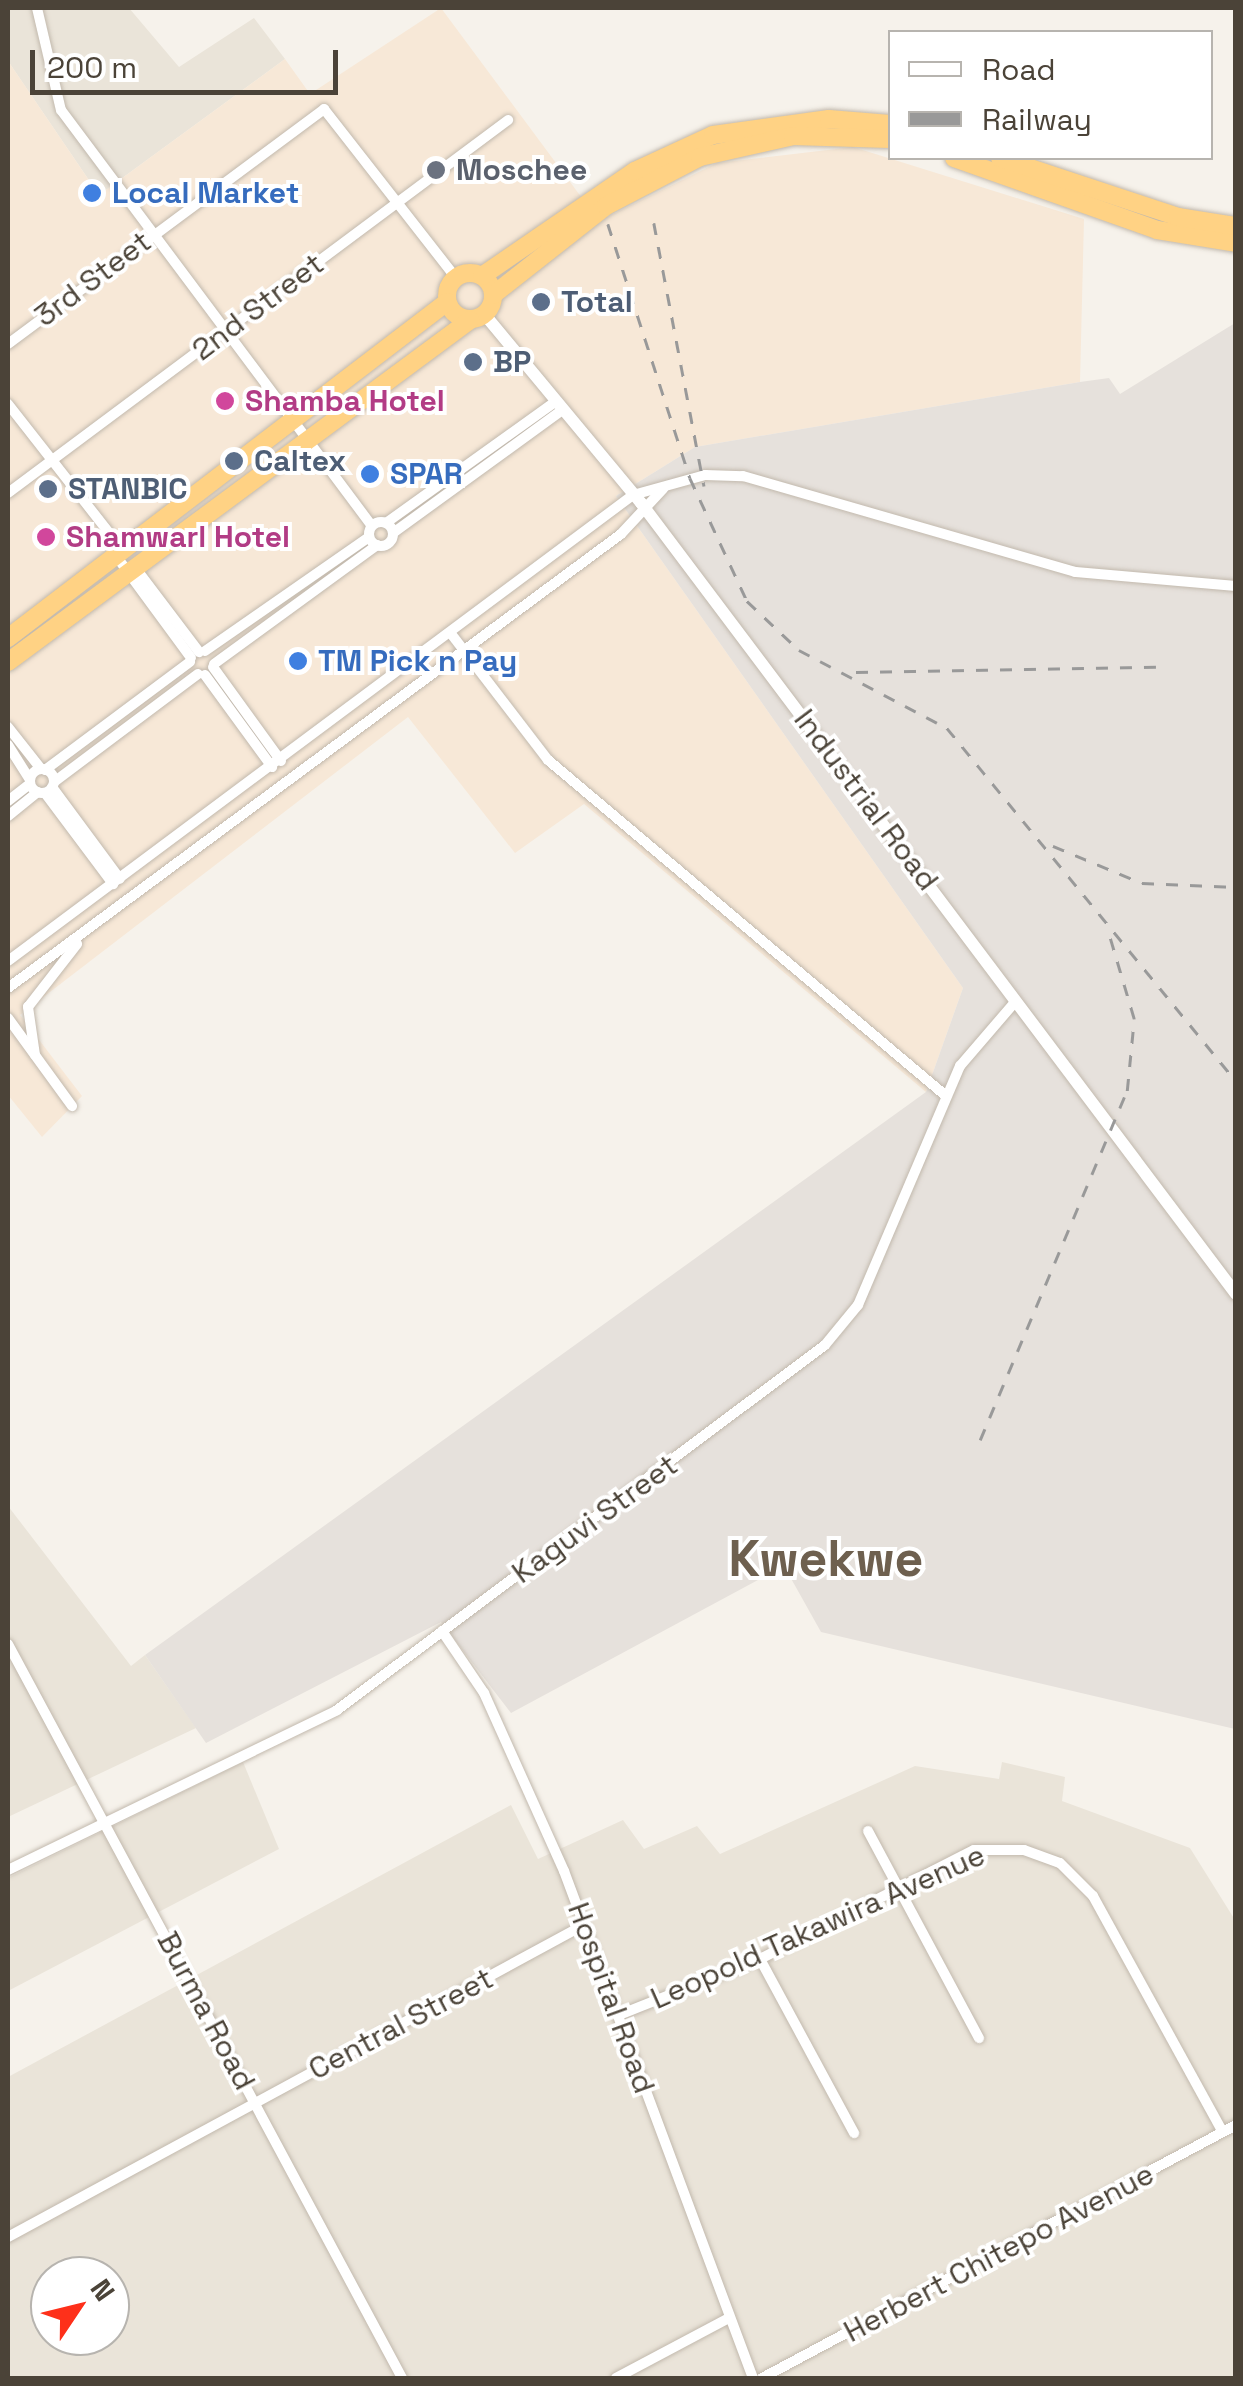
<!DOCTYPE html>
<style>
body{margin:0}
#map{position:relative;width:1243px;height:2386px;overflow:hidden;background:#f6f2eb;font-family:"Space Grotesk",sans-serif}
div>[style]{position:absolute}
.residential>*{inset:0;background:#eae4d9}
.commercial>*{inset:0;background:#f7e8d7}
.industrial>*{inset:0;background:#e6e1dc}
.roads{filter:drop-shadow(0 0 2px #c2b9ad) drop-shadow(0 0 2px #c2b9ad)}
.minor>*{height:10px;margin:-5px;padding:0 5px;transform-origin:5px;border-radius:5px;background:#fff}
.minor>.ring{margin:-5px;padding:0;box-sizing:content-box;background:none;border:10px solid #fff;border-radius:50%}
.tertiary>*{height:12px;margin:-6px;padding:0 6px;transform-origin:6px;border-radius:6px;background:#fff}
.trunk>*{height:18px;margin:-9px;padding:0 9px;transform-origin:9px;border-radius:9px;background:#ffd284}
.trunk>.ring{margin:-9px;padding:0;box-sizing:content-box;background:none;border:18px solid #ffd284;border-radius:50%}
.rail>*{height:2.5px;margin-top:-1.25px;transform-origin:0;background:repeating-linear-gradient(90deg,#999 0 12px,transparent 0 24px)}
.dots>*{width:28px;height:28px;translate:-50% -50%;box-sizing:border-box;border:5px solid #fff;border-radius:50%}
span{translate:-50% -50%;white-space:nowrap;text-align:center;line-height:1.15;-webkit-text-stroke:8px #fff;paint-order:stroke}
.worship-label{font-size:30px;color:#5b616d;font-weight:700}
.left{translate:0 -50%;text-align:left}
.shop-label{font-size:30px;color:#366cbe;font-weight:700}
.street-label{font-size:30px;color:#4b4338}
.service-label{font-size:30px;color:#4e5e75;font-weight:700}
.hotel-label{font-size:30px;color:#b23c85;font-weight:700}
.town-label{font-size:50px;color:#6e604f;font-weight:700}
.frame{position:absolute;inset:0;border:10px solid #4b4338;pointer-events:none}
.legend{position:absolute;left:888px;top:30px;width:325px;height:130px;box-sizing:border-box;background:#fff;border:2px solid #b7b4af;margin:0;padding:12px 18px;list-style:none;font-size:30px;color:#4b4338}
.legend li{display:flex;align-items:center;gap:20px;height:50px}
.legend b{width:50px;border:2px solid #b7b4af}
.north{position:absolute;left:30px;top:2256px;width:100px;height:100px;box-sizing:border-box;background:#fff;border:2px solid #b7b4af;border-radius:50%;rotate:55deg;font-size:28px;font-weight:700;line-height:40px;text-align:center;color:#4b4338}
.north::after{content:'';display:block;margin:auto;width:35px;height:45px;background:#fe301a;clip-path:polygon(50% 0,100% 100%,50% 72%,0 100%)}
.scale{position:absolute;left:30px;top:50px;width:308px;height:45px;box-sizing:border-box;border:5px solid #4b4338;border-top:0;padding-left:12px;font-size:30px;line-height:35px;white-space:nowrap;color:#4b4338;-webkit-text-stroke:8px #fff;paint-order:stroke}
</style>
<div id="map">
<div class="residential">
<i style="clip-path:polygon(8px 8px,129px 8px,179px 67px,254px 18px,285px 59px,99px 195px,8px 61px)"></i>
<i style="clip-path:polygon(8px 1506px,131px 1666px,145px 1655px,196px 1728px,8px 1817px)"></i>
<i style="clip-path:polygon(243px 1762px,279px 1849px,8px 1991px,8px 1878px)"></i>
<i style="clip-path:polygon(evenodd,1002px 1762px,1065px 1777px,1062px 1801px,1190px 1848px,1235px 1920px,1235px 2378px,8px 2378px,8px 2077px,511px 1805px,538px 1859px,623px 1820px,644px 1849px,697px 1826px,720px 1854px,915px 1766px,999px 1779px,1002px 1762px,50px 2276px,110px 2276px,110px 2336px,50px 2336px,50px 2276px)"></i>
</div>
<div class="commercial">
<i style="clip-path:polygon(441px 8px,599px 221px,717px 163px,853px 147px,1084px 219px,1080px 382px,695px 447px,616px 496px,963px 988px,926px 1092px,584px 804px,515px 853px,408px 717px,20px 1015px,82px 1096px,42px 1137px,8px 1095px,8px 61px,99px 195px,285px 59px,310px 94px)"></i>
</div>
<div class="industrial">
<i style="clip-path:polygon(1235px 323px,1235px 1729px,821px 1632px,784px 1566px,511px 1713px,441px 1622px,206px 1743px,145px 1655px,926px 1092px,963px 988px,616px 496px,695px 447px,1080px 382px,1109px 378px,1120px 394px)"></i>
</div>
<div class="roads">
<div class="minor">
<i style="left:37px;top:8px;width:105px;rotate:76.8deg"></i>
<i style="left:61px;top:110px;width:519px;rotate:53.22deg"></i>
<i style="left:8px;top:344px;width:394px;rotate:-36.6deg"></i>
<i style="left:324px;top:109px;width:214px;rotate:52deg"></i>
<i style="left:8px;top:404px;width:188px;rotate:51.9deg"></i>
<i style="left:8px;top:493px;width:624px;rotate:-36.72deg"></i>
<i class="ring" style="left:369px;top:522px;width:14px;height:14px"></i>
<i style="left:386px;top:523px;width:208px;rotate:-35.6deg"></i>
<i style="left:393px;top:533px;width:209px;rotate:-36deg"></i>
<i style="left:114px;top:553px;width:130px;rotate:53.7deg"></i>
<i style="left:134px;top:566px;width:108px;rotate:52.9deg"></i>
<i style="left:452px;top:635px;width:158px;rotate:52.5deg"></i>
<i style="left:548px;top:760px;width:521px;rotate:40.17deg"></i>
<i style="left:205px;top:651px;width:200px;rotate:-34.8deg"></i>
<i style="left:214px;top:664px;width:202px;rotate:-36.1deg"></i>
<i style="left:213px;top:667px;width:116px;rotate:54.1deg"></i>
<i style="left:205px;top:675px;width:114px;rotate:53.9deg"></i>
<i style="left:8px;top:727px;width:53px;rotate:51.8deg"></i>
<i style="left:8px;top:745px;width:41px;rotate:57.8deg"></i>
<i class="ring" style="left:30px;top:769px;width:14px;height:14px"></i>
<i style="left:45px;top:770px;width:181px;rotate:-36.7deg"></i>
<i style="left:54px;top:782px;width:180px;rotate:-36.9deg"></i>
<i style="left:52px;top:787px;width:114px;rotate:53.5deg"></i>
<i style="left:45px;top:793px;width:114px;rotate:53.2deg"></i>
<i style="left:8px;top:801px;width:28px;rotate:-38deg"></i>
<i style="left:8px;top:816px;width:38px;rotate:-39deg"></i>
<i style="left:8px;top:961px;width:780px;rotate:-36.71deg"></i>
<i style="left:633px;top:495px;width:75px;rotate:-15.5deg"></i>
<i style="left:705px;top:475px;width:38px;rotate:2deg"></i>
<i style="left:743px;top:476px;width:346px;rotate:16.1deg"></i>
<i style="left:1075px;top:572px;width:162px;rotate:5deg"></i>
<i style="left:8px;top:988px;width:763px;rotate:-36.52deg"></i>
<i style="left:621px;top:534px;width:62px;rotate:-47deg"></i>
<i style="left:8px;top:1018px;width:109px;rotate:54deg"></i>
<i style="left:35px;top:1055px;width:49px;rotate:-98.3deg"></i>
<i style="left:28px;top:1007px;width:80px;rotate:-52.1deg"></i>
<i style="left:442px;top:1631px;width:75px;rotate:55.9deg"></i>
<i style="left:484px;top:1693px;width:195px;rotate:65.8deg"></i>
<i style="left:564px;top:1871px;width:541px;rotate:69.56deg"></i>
<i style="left:8px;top:1644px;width:833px;rotate:61.77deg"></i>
<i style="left:868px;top:1831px;width:235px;rotate:61.8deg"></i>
<i style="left:8px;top:1870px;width:366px;rotate:-25.9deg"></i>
<i style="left:337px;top:1710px;width:609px;rotate:-36.79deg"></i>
<i style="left:825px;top:1345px;width:52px;rotate:-50.5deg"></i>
<i style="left:858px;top:1305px;width:260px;rotate:-66.9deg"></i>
<i style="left:960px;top:1066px;width:84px;rotate:-49.3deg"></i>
<i style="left:760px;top:1959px;width:198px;rotate:61.6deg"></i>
<i style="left:619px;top:2015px;width:152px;rotate:-21.7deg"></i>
<i style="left:760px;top:1959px;width:240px;rotate:-27deg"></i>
<i style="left:974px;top:1850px;width:50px"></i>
<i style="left:1024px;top:1850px;width:38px;rotate:20deg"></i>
<i style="left:1060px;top:1863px;width:47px;rotate:45deg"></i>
<i style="left:1093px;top:1896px;width:269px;rotate:61.2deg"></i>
<i style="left:8px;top:2237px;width:653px;rotate:-28.45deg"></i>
<i style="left:616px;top:2378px;width:126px;rotate:-28deg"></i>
<i style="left:762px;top:2378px;width:537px;rotate:-28.09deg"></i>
</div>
<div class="tertiary">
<i style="left:485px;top:315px;width:244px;rotate:50.3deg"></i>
<i style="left:641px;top:503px;width:990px;rotate:53.05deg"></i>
</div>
<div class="trunk">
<i style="left:954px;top:158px;width:215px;rotate:19.5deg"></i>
<i style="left:1157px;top:230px;width:80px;rotate:9.3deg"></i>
<i style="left:1000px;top:158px;width:188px;rotate:18.3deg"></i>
<i style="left:1178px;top:217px;width:59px;rotate:8.8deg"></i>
<i class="ring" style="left:447px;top:273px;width:28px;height:28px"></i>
<i style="left:482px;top:276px;width:186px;rotate:-34.5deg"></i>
<i style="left:635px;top:171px;width:86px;rotate:-24.8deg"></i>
<i style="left:713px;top:135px;width:117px;rotate:-7.9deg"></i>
<i style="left:829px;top:119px;width:61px;rotate:4.7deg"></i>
<i style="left:493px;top:295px;width:144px;rotate:-38.2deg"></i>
<i style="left:606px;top:206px;width:106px;rotate:-27.5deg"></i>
<i style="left:700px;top:157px;width:95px;rotate:-12.7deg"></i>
<i style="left:793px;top:136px;width:97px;rotate:1.8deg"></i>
<i style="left:8px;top:638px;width:553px;rotate:-37.43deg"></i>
<i style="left:8px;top:662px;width:575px;rotate:-36.51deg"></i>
</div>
</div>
<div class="rail">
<i style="left:654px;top:223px;width:268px;rotate:79.2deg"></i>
<i style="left:608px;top:224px;width:267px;rotate:72.1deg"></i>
<i style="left:690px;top:478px;width:136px;rotate:65.1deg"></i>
<i style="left:747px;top:601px;width:71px;rotate:43.3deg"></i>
<i style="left:799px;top:650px;width:167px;rotate:27.8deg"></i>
<i style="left:947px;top:728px;width:456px;rotate:50.7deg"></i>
<i style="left:856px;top:672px;width:300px;rotate:-1deg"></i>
<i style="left:1053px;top:846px;width:96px;rotate:22.6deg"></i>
<i style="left:1142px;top:883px;width:94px;rotate:2.4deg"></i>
<i style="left:980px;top:1440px;width:379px;rotate:-67.2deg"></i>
<i style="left:1127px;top:1091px;width:72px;rotate:-84.4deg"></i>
<i style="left:1134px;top:1019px;width:84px;rotate:-106.5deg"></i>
</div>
<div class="dots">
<i style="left:436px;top:170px;background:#6b7280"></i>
<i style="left:92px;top:193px;background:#3f7fe0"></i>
<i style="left:541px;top:302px;background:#5c6f8a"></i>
<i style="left:473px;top:362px;background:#5c6f8a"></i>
<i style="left:225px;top:401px;background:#d1479c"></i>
<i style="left:234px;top:461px;background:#5c6f8a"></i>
<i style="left:370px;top:474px;background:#3f7fe0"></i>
<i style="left:48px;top:489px;background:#5c6f8a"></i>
<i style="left:46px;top:537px;background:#d1479c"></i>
<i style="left:298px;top:661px;background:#3f7fe0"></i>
</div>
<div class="worship-label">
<span class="left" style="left:456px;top:170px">Moschee</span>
</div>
<div class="shop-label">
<span class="left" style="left:112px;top:193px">Local Market</span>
<span class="left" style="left:390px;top:474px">SPAR</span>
<span class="left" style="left:318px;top:661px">TM Pick n Pay</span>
</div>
<div class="street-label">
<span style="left:93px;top:279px;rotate:-37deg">3rd Steet</span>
<span style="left:258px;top:307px;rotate:-37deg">2nd Street</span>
<span style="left:866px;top:800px;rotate:53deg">Industrial Road</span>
<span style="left:595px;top:1519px;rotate:-36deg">Kaguvi Street</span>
<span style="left:818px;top:1927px;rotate:-24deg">Leopold Takawira Avenue</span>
<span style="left:611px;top:1998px;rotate:70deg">Hospital Road</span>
<span style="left:206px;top:2011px;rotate:62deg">Burma Road</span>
<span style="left:401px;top:2024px;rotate:-28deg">Central Street</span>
<span style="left:999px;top:2253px;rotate:-28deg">Herbert Chitepo Avenue</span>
</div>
<div class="service-label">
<span class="left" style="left:561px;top:302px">Total</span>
<span class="left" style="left:493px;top:362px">BP</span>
<span class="left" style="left:254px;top:461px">Caltex</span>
<span class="left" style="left:68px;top:489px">STANBIC</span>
</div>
<div class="hotel-label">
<span class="left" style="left:245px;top:401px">Shamba Hotel</span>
<span class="left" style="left:66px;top:537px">Shamwarl Hotel</span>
</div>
<div class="town-label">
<span style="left:826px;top:1560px">Kwekwe</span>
</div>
<div class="frame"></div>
<ul class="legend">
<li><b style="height:12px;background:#fff"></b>Road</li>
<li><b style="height:12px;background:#999"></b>Railway</li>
</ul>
<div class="north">N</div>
<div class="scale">200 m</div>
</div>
